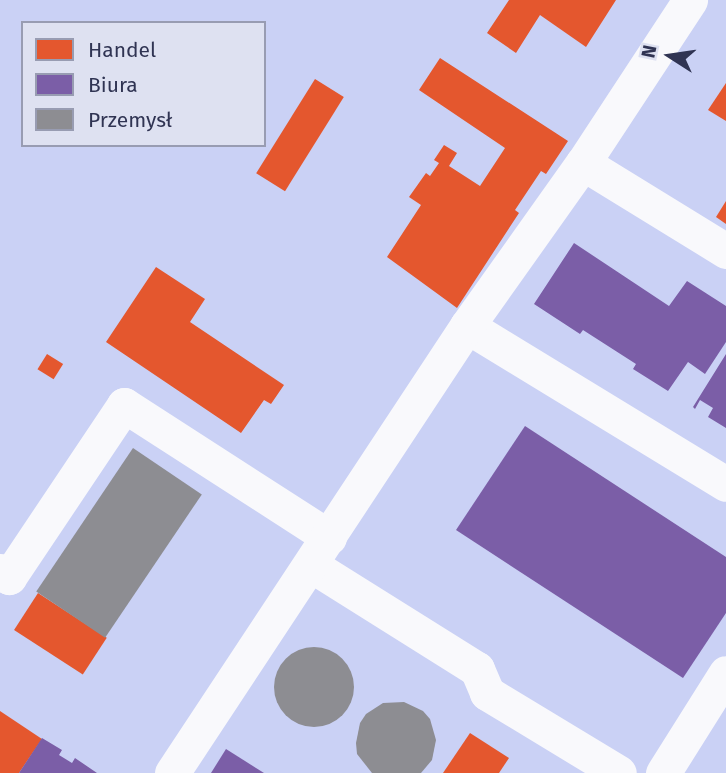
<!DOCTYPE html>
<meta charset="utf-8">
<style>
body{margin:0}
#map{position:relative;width:726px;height:773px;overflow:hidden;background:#d5d9eb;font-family:"Fira Sans",sans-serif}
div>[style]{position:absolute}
.built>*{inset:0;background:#cad1f5}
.shops>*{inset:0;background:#e4572e;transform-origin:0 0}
.offices>*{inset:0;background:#7b5ea7}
.industry>*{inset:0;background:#8d8d92;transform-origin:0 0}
.round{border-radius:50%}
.minor>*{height:35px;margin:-17.5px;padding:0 17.5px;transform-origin:17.5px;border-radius:17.5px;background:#f9f9fc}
span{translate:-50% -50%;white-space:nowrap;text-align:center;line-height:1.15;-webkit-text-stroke:7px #dee1f1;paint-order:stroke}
.legend{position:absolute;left:21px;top:21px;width:245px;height:126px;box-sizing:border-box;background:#dee1f1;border:2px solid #989cb2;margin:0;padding:9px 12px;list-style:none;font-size:21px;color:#303453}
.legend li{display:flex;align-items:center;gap:14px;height:35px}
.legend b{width:35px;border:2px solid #989cb2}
.north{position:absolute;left:635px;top:21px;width:70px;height:70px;-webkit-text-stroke:5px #dee1f1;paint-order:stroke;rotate:282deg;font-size:19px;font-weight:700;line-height:28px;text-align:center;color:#303453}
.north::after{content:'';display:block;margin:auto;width:24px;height:32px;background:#303453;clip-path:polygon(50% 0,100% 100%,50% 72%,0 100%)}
</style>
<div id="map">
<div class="built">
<i style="clip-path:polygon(evenodd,0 0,726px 0,726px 773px,0 773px,0 0,23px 23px,264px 23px,264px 145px,23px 145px,23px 23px)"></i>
</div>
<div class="shops">
<i style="clip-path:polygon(509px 0,616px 0,586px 47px,540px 15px,516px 53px,487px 33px)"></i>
<i style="clip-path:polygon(440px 58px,568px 141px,546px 174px,541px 171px,515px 210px,519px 213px,457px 308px,387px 257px,421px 205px,409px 197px,426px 173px,430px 176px,439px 163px,434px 160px,444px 145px,457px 153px,449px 166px,480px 186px,505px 148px,419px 90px)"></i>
<i style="left:315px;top:79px;width:34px;height:111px;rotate:32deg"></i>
<i style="clip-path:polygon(726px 83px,726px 121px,708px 110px)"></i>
<i style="clip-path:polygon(726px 201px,726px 224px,716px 217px)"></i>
<i style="clip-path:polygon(156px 267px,205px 299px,190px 322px,284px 385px,271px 404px,264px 400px,241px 433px,106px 342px)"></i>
<i style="left:47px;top:354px;width:19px;height:18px;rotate:32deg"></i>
<i style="left:38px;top:593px;width:82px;height:44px;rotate:33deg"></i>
<i style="clip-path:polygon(0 711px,42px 739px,19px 773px,0 773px)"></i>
<i style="clip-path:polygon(470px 733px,509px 758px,499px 773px,443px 773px)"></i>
</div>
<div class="offices">
<i style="clip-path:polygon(574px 243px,669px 306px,687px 281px,726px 306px,726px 342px,705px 374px,688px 362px,668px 391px,633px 369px,636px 364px,583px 330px,580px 334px,534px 304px)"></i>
<i style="clip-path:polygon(726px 354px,726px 428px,708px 417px,713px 408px,700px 400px,695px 409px,693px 407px)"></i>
<i style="clip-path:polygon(525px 426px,726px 557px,726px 613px,683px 678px,456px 530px)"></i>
<i style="clip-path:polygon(42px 738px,62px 750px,59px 755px,72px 763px,75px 758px,97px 773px,19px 773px)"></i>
<i style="clip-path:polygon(226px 749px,264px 773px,211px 773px)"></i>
</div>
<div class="industry">
<i style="left:133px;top:448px;width:83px;height:173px;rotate:34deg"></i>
<i class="round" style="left:274px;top:647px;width:80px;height:80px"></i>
<i style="clip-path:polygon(404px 702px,423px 711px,430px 719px,436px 740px,432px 760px,421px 773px,372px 773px,357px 754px,356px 743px,360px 723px,366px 714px,383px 703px)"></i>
</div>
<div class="minor">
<i style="left:583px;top:163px;width:168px;rotate:31.6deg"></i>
<i style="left:467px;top:326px;width:303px;rotate:31.4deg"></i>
<i style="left:311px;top:565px;width:196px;rotate:32.1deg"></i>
<i style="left:477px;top:669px;width:26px;rotate:67deg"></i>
<i style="left:487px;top:693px;width:154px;rotate:31.2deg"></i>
<i style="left:0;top:571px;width:11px;rotate:34deg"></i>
<i style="left:9px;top:577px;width:207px;rotate:-56.2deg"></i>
<i style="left:124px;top:405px;width:244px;rotate:32.8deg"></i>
<i style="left:172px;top:773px;width:536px;rotate:-56.58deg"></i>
<i style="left:467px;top:326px;width:200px;rotate:-54.6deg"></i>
<i style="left:583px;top:163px;width:195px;rotate:-56.7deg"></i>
<i style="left:663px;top:773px;width:118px;rotate:-57.8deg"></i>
</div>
<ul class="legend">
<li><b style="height:19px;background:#e4572e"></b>Handel</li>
<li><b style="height:19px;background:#7b5ea7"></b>Biura</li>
<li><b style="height:19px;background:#8d8d92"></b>Przemysł</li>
</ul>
<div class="north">N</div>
</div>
